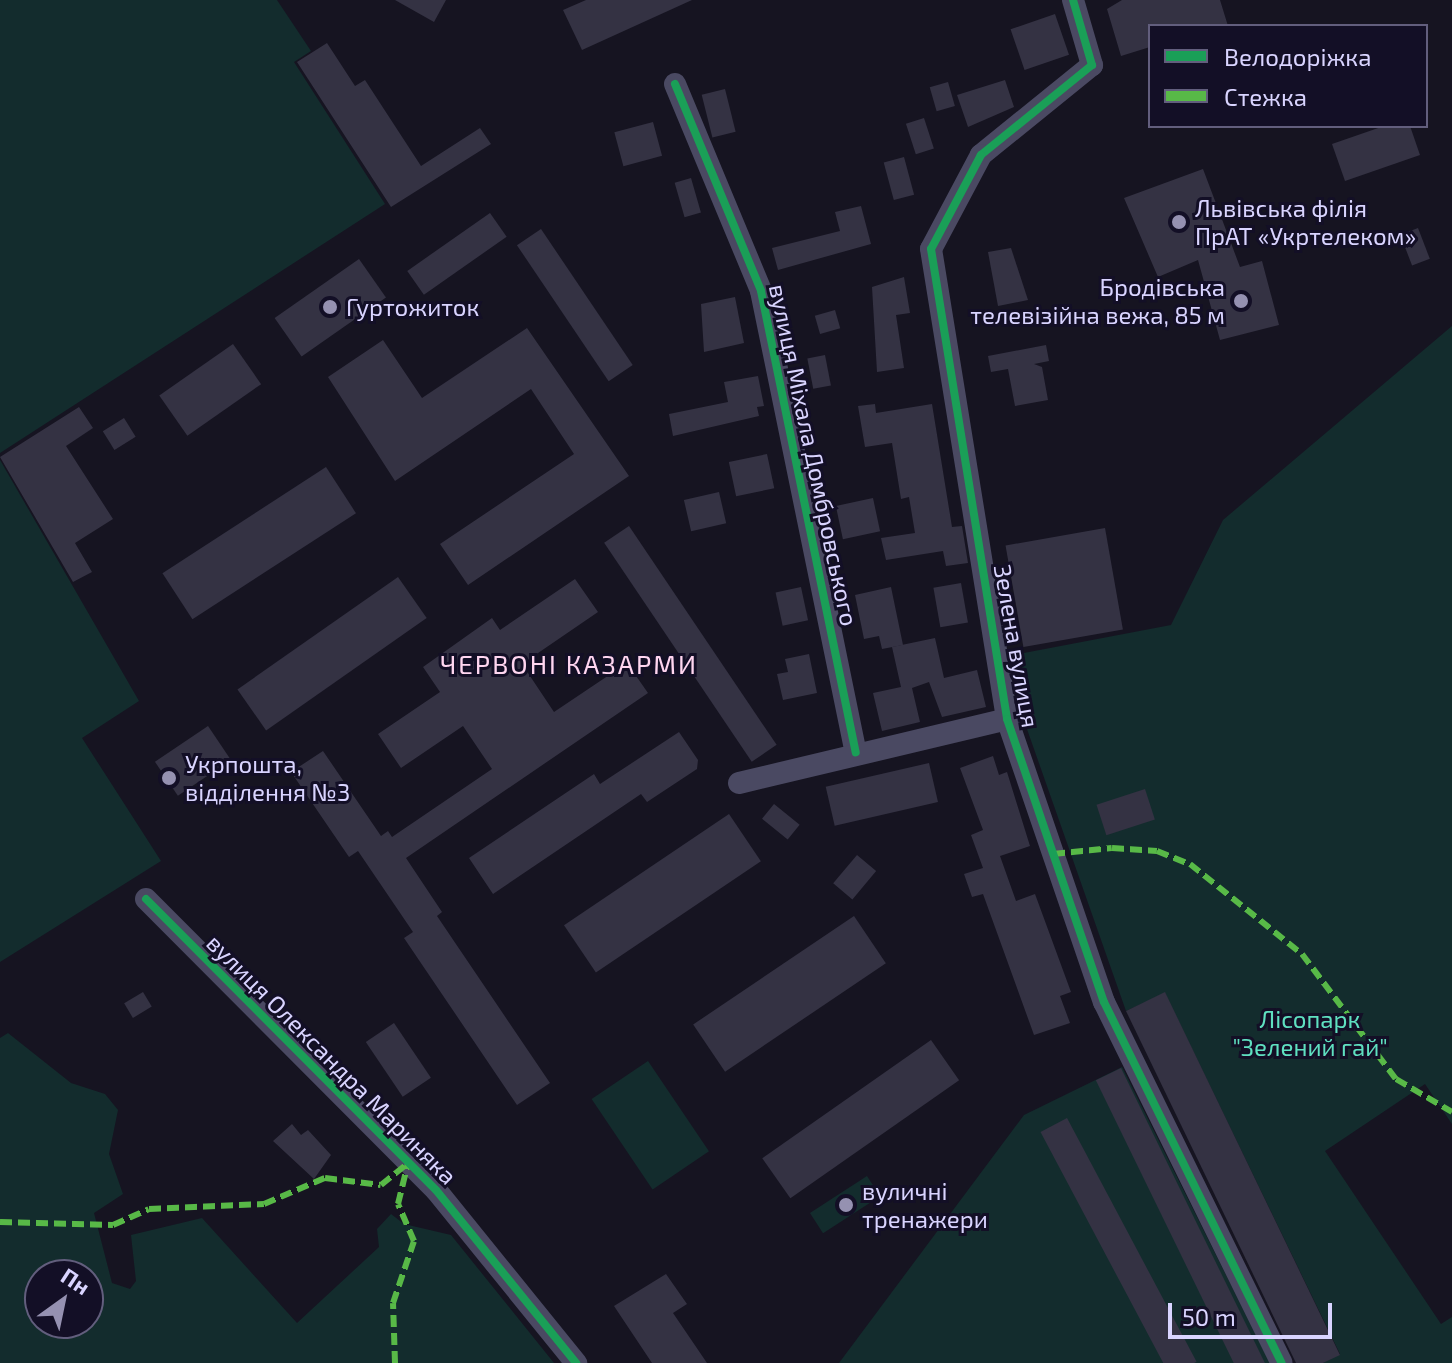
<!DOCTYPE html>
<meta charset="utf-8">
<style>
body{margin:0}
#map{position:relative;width:1452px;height:1363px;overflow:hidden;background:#161421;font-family:"Exo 2",sans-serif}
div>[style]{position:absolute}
.green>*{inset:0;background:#132c2d;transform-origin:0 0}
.building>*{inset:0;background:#343243;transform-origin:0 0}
.street>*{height:22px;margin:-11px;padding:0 11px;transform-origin:11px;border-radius:11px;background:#4a4962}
.quiet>*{height:6px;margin-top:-3px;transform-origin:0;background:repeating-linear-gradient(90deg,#58b947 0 12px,transparent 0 18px)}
.cycleway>*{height:8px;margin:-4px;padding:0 4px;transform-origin:4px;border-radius:4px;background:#1a9f57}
.dots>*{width:22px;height:22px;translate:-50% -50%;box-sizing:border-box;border:4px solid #130f26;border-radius:50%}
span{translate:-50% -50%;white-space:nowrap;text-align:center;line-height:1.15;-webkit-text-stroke:6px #130f26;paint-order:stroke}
.poi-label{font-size:24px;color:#d9d4ff}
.left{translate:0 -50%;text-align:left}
.right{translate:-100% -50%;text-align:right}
.street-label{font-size:24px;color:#d9d4ff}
.park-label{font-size:24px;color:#5fe0c0}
.neighbourhood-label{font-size:26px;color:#ffd6f0;letter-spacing:2px}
.legend{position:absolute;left:1148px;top:24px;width:280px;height:104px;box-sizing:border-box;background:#130f26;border:2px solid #625e7d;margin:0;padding:10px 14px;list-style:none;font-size:24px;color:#d9d4ff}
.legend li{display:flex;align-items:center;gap:16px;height:40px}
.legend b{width:40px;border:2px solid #625e7d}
.north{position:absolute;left:24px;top:1259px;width:80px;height:80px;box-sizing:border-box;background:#130f26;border:2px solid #625e7d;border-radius:50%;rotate:33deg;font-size:22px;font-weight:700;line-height:32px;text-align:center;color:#d9d4ff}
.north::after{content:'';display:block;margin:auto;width:28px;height:36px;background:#9591b1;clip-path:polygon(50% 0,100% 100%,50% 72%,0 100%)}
.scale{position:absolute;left:1168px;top:1303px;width:164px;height:36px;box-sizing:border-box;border:4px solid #d9d4ff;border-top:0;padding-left:10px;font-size:24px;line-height:28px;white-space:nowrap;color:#d9d4ff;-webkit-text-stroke:6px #130f26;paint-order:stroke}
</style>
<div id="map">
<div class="green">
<i style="clip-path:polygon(0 0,277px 0,311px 51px,294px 62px,385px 204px,0 453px)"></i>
<i style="clip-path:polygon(1452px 326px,1452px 1124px,1425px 1084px,1325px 1151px,1441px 1324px,1452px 1317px,1452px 1363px,1323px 1363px,1340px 1354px,1165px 993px,1126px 1011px,1021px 712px,1014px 655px,1171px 625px,1223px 520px)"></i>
<i style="clip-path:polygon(0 460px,139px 701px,82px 738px,161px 861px,0 962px)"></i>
<i style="clip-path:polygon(evenodd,8px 1033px,71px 1083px,105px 1094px,118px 1110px,109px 1154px,123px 1194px,94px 1213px,112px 1283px,130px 1289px,136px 1281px,131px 1235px,202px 1218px,297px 1323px,379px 1247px,377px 1229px,391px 1214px,404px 1224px,451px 1235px,554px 1363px,0 1363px,0 1038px,8px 1033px,40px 1275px,88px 1275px,88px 1323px,40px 1323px,40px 1275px)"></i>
<i style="left:648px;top:1061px;width:109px;height:68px;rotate:56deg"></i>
<i style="clip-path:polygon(1122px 1067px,1270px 1363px,839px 1363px,1024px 1115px)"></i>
<i style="left:867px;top:1176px;width:24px;height:68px;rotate:57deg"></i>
</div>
<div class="building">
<i style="clip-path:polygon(395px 0,446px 0,434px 22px)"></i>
<i style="clip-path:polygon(586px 0,692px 0,582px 50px,563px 10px)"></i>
<i style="clip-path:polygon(1122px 0,1220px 0,1228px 26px,1150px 26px,1150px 47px,1121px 56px,1107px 9px)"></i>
<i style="left:1055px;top:14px;width:43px;height:47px;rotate:71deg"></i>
<i style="clip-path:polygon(327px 43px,355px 86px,365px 80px,421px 166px,480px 128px,491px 144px,391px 207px,297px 62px)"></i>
<i style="clip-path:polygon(1005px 80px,1014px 107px,968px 127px,957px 95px)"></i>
<i style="left:948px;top:82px;width:25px;height:19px;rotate:74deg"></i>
<i style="left:725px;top:89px;width:44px;height:24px;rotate:76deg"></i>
<i style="left:924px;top:118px;width:32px;height:19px;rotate:72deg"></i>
<i style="left:653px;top:122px;width:35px;height:40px;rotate:75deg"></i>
<i style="clip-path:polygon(1384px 126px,1410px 126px,1420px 155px,1345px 181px,1332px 144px)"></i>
<i style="left:904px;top:157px;width:39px;height:21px;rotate:75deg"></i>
<i style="clip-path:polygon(1203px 169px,1240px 267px,1262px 261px,1279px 325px,1220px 340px,1198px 260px,1158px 277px,1124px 198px)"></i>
<i style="left:691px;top:178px;width:36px;height:17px;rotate:74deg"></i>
<i style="clip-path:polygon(861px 206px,871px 244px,778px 270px,772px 248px,840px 231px,835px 212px)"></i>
<i style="left:490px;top:213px;width:29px;height:101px;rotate:55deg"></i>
<i style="left:1418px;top:228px;width:33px;height:19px;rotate:69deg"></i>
<i style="left:541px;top:229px;width:164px;height:29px;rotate:56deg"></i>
<i style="clip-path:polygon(1011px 248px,1028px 300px,998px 306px,988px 252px)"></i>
<i style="left:359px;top:259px;width:47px;height:103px;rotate:55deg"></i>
<i style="clip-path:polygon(904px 277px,910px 313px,896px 315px,904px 368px,877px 372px,872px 287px)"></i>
<i style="clip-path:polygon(735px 297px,744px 343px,704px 352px,701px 304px)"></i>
<i style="left:835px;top:310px;width:19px;height:21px;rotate:74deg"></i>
<i style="clip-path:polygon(527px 328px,629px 476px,468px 585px,440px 544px,574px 454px,531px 389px,395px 481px,328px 377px,383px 340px,422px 398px)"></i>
<i style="left:233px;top:344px;width:49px;height:90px;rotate:55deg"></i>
<i style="clip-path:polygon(1046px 345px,1049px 361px,1034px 364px,1042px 367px,1048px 400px,1015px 406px,1008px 369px,991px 372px,988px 356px)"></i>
<i style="left:825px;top:355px;width:31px;height:18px;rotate:79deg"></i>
<i style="clip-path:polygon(758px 376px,764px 406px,757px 407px,759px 416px,673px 436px,669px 414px,728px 402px,724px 382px)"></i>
<i style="clip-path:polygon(875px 404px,876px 413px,932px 404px,952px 527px,962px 526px,968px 563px,946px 566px,943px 551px,886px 560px,881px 538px,915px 533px,909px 497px,901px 499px,892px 443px,865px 447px,858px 406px)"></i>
<i style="clip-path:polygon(79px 407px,93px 428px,66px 446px,113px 519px,75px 543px,92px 572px,73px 582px,0 457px)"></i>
<i style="left:124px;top:418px;width:22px;height:25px;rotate:58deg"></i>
<i style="left:767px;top:454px;width:35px;height:39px;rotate:78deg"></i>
<i style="left:326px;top:467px;width:55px;height:195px;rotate:57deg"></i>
<i style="left:719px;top:492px;width:32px;height:36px;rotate:77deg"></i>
<i style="left:873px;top:498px;width:34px;height:38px;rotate:78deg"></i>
<i style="left:629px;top:526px;width:264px;height:30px;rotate:56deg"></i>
<i style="left:1105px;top:528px;width:103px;height:101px;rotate:80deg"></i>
<i style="left:398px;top:577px;width:50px;height:196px;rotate:55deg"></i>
<i style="clip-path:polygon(575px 579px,598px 612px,522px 664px,554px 712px,627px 663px,648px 693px,406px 858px,442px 912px,437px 916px,550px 1083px,517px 1105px,404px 938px,413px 932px,358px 851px,349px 857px,291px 772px,323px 751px,381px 836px,388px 831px,392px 837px,492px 769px,463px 726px,401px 768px,378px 734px,440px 692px,423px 667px,492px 618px,500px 630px)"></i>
<i style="left:961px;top:583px;width:40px;height:28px;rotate:80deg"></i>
<i style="left:801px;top:587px;width:34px;height:26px;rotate:78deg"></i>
<i style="clip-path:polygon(891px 587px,903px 645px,882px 649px,879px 636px,864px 639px,855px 595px)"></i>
<i style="clip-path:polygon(935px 638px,944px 678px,977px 670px,986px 707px,942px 717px,929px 682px,912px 688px,920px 722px,882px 731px,873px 693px,901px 687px,892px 647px)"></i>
<i style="clip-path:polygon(809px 654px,817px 693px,783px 700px,777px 674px,788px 672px,785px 659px)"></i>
<i style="left:208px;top:726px;width:41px;height:64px;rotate:56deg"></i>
<i style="clip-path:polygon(679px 732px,698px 760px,697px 769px,647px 802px,641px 794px,493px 894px,469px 858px,594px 774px,600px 784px)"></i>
<i style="clip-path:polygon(993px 756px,999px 775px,1007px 772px,1030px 846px,1000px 856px,1016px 901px,1035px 894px,1071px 992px,1060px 996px,1070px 1023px,1034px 1035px,983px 894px,972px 897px,964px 874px,983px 868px,971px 835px,983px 830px,960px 768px)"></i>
<i style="left:929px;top:763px;width:40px;height:106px;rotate:77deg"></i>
<i style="left:1145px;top:789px;width:32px;height:51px;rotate:72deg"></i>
<i style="left:774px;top:804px;width:33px;height:19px;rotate:39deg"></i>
<i style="left:729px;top:814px;width:57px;height:199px;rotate:56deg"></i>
<i style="left:857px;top:855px;width:25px;height:37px;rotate:40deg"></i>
<i style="left:854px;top:916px;width:57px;height:194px;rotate:56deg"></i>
<i style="left:143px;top:992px;width:17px;height:22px;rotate:59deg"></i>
<i style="clip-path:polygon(1165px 992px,1340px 1355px,1323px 1363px,1296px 1363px,1126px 1011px)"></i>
<i style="left:394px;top:1023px;width:66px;height:34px;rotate:56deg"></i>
<i style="left:931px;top:1040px;width:49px;height:206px;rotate:55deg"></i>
<i style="left:1121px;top:1068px;width:329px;height:28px;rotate:64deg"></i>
<i style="left:1067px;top:1118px;width:276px;height:30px;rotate:62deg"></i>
<i style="clip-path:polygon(292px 1124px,301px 1135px,308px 1130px,331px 1155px,314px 1179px,273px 1141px)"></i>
<i style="clip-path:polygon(666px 1274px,687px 1304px,673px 1313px,707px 1363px,652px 1363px,614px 1306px)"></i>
</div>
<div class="street">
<i style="left:1073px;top:0;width:68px;rotate:73.7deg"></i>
<i style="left:1092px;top:65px;width:143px;rotate:141deg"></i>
<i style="left:981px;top:155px;width:106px;rotate:118deg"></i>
<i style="left:931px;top:249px;width:476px;rotate:80.8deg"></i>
<i style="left:1007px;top:719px;width:299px;rotate:71.1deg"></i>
<i style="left:1104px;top:1002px;width:402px;rotate:63.8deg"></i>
<i style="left:675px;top:84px;width:224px;rotate:67.4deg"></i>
<i style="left:761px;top:291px;width:471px;rotate:78.4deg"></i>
<i style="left:739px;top:783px;width:276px;rotate:-13.4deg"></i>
<i style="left:146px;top:899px;width:411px;rotate:45.1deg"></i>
<i style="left:436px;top:1190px;width:223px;rotate:51deg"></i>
</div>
<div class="quiet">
<i style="left:1053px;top:854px;width:59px;rotate:-5.8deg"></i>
<i style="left:1112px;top:848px;width:45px;rotate:3.8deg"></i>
<i style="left:1157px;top:851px;width:35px;rotate:22deg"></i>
<i style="left:1190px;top:864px;width:144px;rotate:38.8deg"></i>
<i style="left:1302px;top:954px;width:156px;rotate:53.1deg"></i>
<i style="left:1396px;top:1079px;width:65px;rotate:30.5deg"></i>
<i style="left:0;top:1222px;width:113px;rotate:1.5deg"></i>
<i style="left:113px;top:1225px;width:39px;rotate:-24deg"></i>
<i style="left:149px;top:1209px;width:115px;rotate:-2.5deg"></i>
<i style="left:264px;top:1204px;width:66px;rotate:-23.1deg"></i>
<i style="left:325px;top:1178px;width:56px;rotate:7.1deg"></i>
<i style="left:381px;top:1185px;width:35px;rotate:-39deg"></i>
<i style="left:395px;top:1363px;width:60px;rotate:-91.9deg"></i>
<i style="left:393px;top:1303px;width:65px;rotate:-71.3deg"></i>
<i style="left:414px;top:1241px;width:40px;rotate:-113.4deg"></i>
<i style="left:398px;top:1204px;width:42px;rotate:-76.3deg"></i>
</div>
<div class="cycleway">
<i style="left:1073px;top:0;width:68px;rotate:73.7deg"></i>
<i style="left:1092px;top:65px;width:143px;rotate:141deg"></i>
<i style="left:981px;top:155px;width:106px;rotate:118deg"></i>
<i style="left:931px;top:249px;width:476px;rotate:80.8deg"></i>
<i style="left:1007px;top:719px;width:299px;rotate:71.1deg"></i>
<i style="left:1104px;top:1002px;width:402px;rotate:63.8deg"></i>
<i style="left:675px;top:84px;width:224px;rotate:67.4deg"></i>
<i style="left:761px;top:291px;width:471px;rotate:78.4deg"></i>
<i style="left:146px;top:899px;width:411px;rotate:45.1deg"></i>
<i style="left:436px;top:1190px;width:223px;rotate:51deg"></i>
</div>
<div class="dots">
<i style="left:1179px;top:222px;background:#9591b1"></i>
<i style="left:1241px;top:301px;background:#9591b1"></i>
<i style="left:330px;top:307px;background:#9591b1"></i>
<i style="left:169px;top:778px;background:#9591b1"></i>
<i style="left:846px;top:1205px;background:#9591b1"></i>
</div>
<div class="poi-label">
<span class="left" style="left:1195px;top:222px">Львівська філія<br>ПрАТ «Укртелеком»</span>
<span class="right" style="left:1225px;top:301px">Бродівська<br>телевізійна вежа, 85 м</span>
<span class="left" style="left:346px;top:307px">Гуртожиток</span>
<span class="left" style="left:185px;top:778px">Укрпошта,<br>відділення №3</span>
<span class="left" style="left:862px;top:1205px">вуличні<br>тренажери</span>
</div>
<div class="street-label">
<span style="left:814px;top:455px;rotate:78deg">вулиця Міхала Домбровського</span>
<span style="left:1017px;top:646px;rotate:80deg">Зелена вулиця</span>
<span style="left:332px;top:1059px;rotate:45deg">вулиця Олександра Мариняка</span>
</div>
<div class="park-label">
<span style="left:1310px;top:1033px">Лісопарк<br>"Зелений гай"</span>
</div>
<div class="neighbourhood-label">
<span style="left:569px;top:664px">ЧЕРВОНІ КАЗАРМИ</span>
</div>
<ul class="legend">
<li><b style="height:10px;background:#1a9f57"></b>Велодоріжка</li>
<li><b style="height:10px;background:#58b947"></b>Стежка</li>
</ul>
<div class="north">Пн</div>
<div class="scale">50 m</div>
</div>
